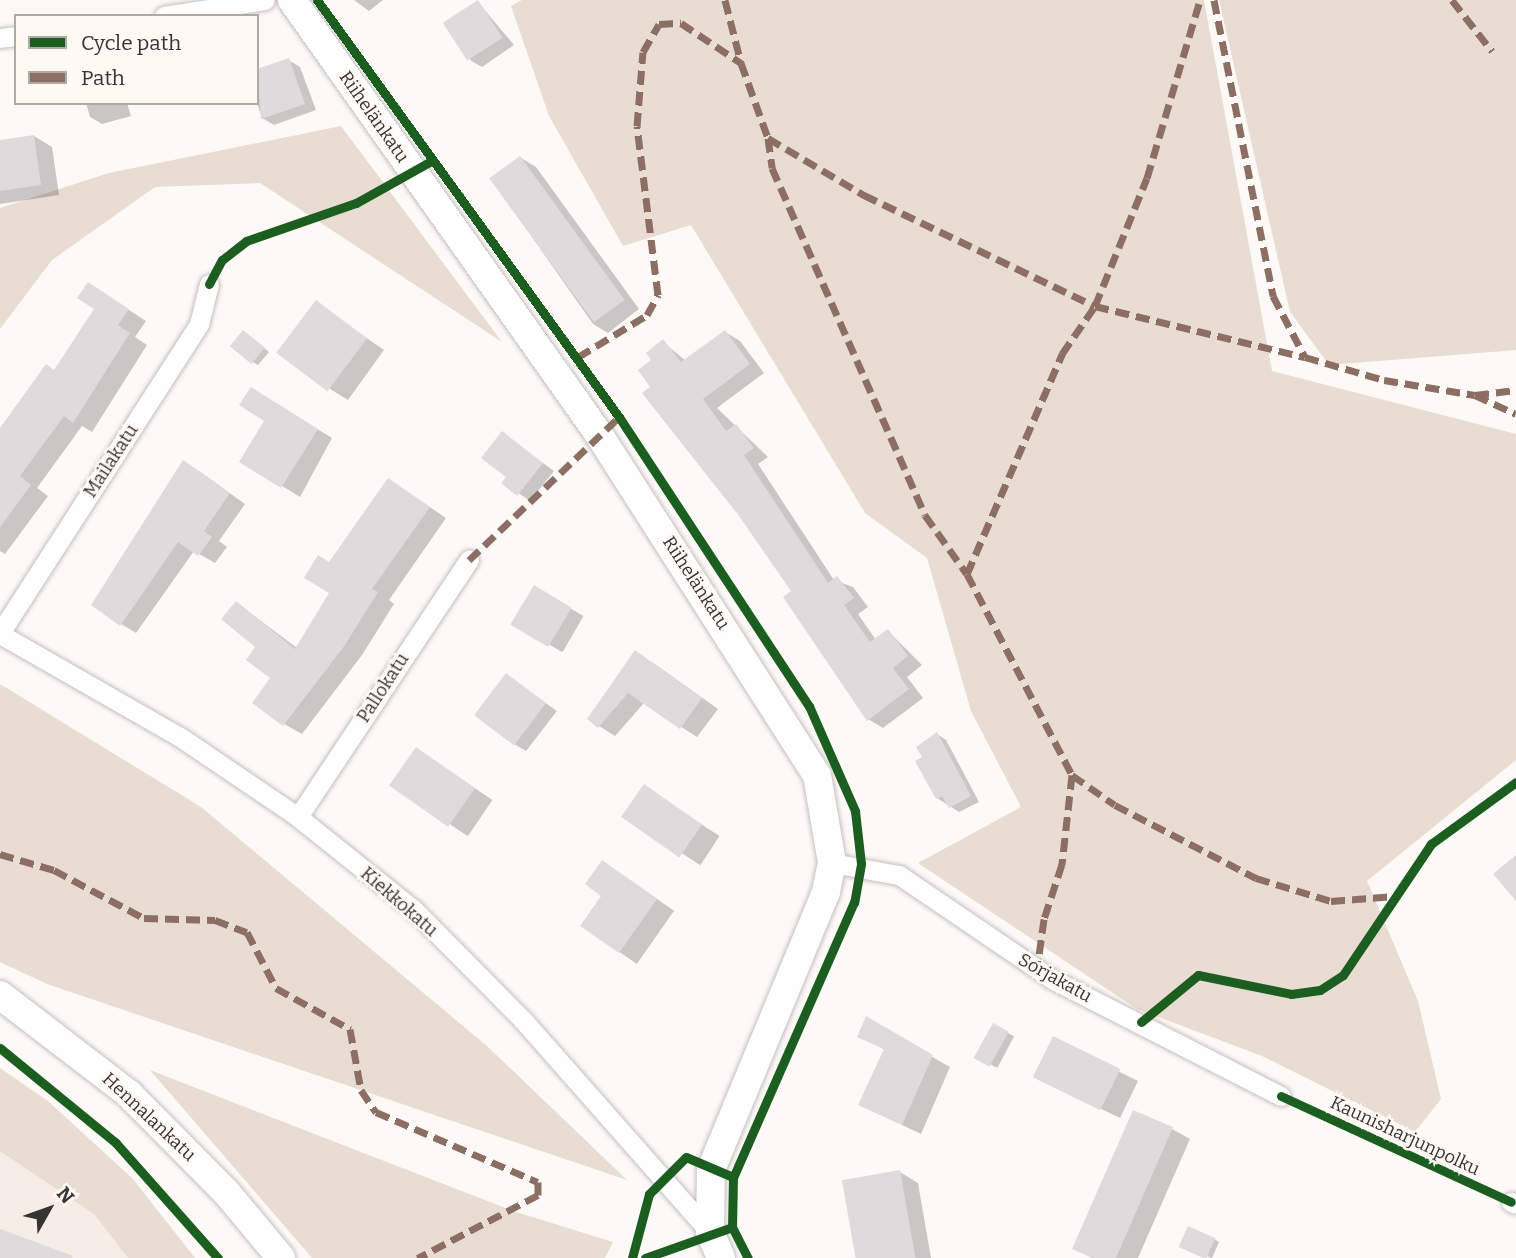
<!DOCTYPE html>
<meta charset="utf-8">
<style>
body{margin:0}
#map{position:relative;width:1516px;height:1258px;overflow:hidden;background:#fcf9f7;font-family:Bitter,serif}
div>[style]{position:absolute}
.built>*{inset:0;background:#f5ede6}
.green>*{inset:0;background:#e9dcd2}
.shadow>*{inset:0;background:#0003;transform-origin:0 0}
.building>*{inset:0;background:#dddbdc;transform-origin:0 0}
.roads{filter:drop-shadow(0 0 2px #c3c0be) drop-shadow(0 0 2px #c3c0be)}
.street>*{height:19px;margin:-9.5px;padding:0 9.5px;transform-origin:9.5px;border-radius:9.5px;background:#fffefe}
.secondary>*{height:28px;margin:-14px;padding:0 14px;transform-origin:14px;border-radius:14px;background:#fffefe}
.quiet>*{height:7px;margin-top:-3.5px;transform-origin:0;background:repeating-linear-gradient(90deg,#8d6e63 0 14px,transparent 0 21px)}
.cycleway>*{height:9px;margin:-4.5px;padding:0 4.5px;transform-origin:4.5px;border-radius:4.5px;background:#1b5e20}
span{translate:-50% -50%;white-space:nowrap;text-align:center;line-height:1.15;-webkit-text-stroke:5px #fff9f4;paint-order:stroke}
.street-label{font-size:18px;color:#363332}
.legend{position:absolute;left:14px;top:14px;width:245px;height:91px;box-sizing:border-box;background:#fff9f4;border:2px solid #afaaa6;margin:0;padding:9px 12px;list-style:none;font-size:21px;color:#363332}
.legend li{display:flex;align-items:center;gap:14px;height:35px}
.legend b{width:35px;border:2px solid #afaaa6}
.north{position:absolute;left:14px;top:1174px;width:70px;height:70px;-webkit-text-stroke:5px #fff9f4;paint-order:stroke;rotate:50deg;font-size:19px;font-weight:700;line-height:28px;text-align:center;color:#363332}
.north::after{content:'';display:block;margin:auto;width:24px;height:32px;background:#363332;clip-path:polygon(50% 0,100% 100%,50% 72%,0 100%)}
</style>
<div id="map">
<div class="built">
<i style="clip-path:polygon(0 1149px,91px 1210px,128px 1258px,0 1258px)"></i>
</div>
<div class="green">
<i style="clip-path:polygon(522px 0,1204px 0,1272px 371px,1516px 434px,1516px 760px,1367px 881px,1418px 1001px,1441px 1099px,1415px 1132px,1262px 1056px,1137px 1009px,918px 863px,1021px 807px,971px 711px,927px 558px,865px 513px,691px 225px,623px 246px,549px 116px,511px 6px)"></i>
<i style="clip-path:polygon(1219px 0,1516px 0,1516px 350px,1329px 365px,1290px 312px)"></i>
<i style="clip-path:polygon(341px 126px,502px 342px,260px 183px,155px 187px,52px 260px,0 329px,0 208px,109px 173px)"></i>
<i style="clip-path:polygon(0 684px,201px 807px,487px 1046px,627px 1180px,47px 984px,0 962px)"></i>
<i style="clip-path:polygon(0 1068px,48px 1101px,133px 1179px,195px 1258px,128px 1258px,94px 1214px,0 1151px)"></i>
<i style="clip-path:polygon(150px 1070px,513px 1211px,613px 1242px,605px 1258px,312px 1258px)"></i>
</div>
<div class="shadow">
<i style="clip-path:polygon(354px 0,383px 0,369px 11px)"></i>
<i style="clip-path:polygon(477px 1px,514px 45px,482px 67px,470px 60px)"></i>
<i style="clip-path:polygon(288px 60px,300px 67px,316px 110px,274px 125px,262px 118px,257px 103px,257px 71px)"></i>
<i style="clip-path:polygon(86px 103px,127px 103px,131px 116px,102px 124px,90px 117px)"></i>
<i style="clip-path:polygon(34px 136px,52px 147px,59px 195px,0 204px,0 142px)"></i>
<i style="clip-path:polygon(521px 158px,536px 167px,639px 309px,608px 333px,593px 324px,492px 180px)"></i>
<i style="clip-path:polygon(106px 295px,146px 321px,135px 337px,147px 345px,92px 432px,82px 426px,37px 488px,48px 496px,5px 554px,0 551px,0 431px,55px 372px)"></i>
<i style="clip-path:polygon(316px 303px,384px 350px,348px 400px,330px 389px)"></i>
<i style="clip-path:polygon(725px 332px,740px 341px,764px 373px,717px 408px,768px 457px,758px 464px,834px 580px,853px 587px,868px 607px,858px 614px,876px 640px,888px 631px,922px 665px,907px 677px,923px 698px,883px 728px,868px 719px,793px 592px,653px 387px,654px 360px,663px 342px,686px 361px)"></i>
<i style="clip-path:polygon(248px 335px,269px 352px,258px 365px,253px 362px)"></i>
<i style="clip-path:polygon(270px 400px,332px 438px,300px 497px,282px 486px,266px 421px)"></i>
<i style="clip-path:polygon(502px 433px,554px 471px,530px 501px,504px 483px,509px 477px)"></i>
<i style="clip-path:polygon(199px 471px,245px 504px,219px 541px,227px 547px,215px 563px,194px 551px,136px 633px,121px 624px)"></i>
<i style="clip-path:polygon(406px 491px,446px 518px,389px 600px,394px 604px,362px 655px,302px 734px,284px 724px,273px 678px,237px 603px,297px 648px,332px 593px,330px 564px)"></i>
<i style="left:535px;top:588px;width:56px;height:42px;rotate:30deg"></i>
<i style="clip-path:polygon(652px 662px,718px 709px,697px 737px,644px 703px,615px 736px,599px 726px)"></i>
<i style="clip-path:polygon(507px 676px,557px 711px,526px 751px,514px 744px)"></i>
<i style="clip-path:polygon(937px 734px,946px 740px,979px 802px,959px 812px,937px 798px,925px 758px)"></i>
<i style="left:417px;top:749px;width:91px;height:44px;rotate:34deg"></i>
<i style="left:644px;top:787px;width:90px;height:35px;rotate:33deg"></i>
<i style="left:620px;top:873px;width:66px;height:65px;rotate:35deg"></i>
<i style="clip-path:polygon(866px 1019px,950px 1067px,921px 1134px,860px 1105px,885px 1050px,859px 1036px)"></i>
<i style="left:993px;top:1025px;width:24px;height:36px;rotate:28deg"></i>
<i style="clip-path:polygon(1053px 1039px,1138px 1081px,1120px 1118px,1054px 1086px)"></i>
<i style="clip-path:polygon(1172px 1129px,1190px 1139px,1138px 1258px,1092px 1258px,1074px 1248px)"></i>
<i style="clip-path:polygon(900px 1172px,918px 1183px,931px 1258px,858px 1258px)"></i>
<i style="clip-path:polygon(1214px 1239px,1219px 1242px,1212px 1258px,1186px 1249px)"></i>
</div>
<div class="building">
<i style="left:478px;top:0;width:45px;height:42px;rotate:57deg"></i>
<i style="clip-path:polygon(289px 58px,305px 104px,261px 119px,257px 69px)"></i>
<i style="clip-path:polygon(34px 135px,41px 185px,0 191px,0 140px)"></i>
<i style="left:520px;top:156px;width:178px;height:38px;rotate:54deg"></i>
<i style="clip-path:polygon(88px 282px,129px 309px,118px 325px,130px 333px,73px 423px,64px 416px,20px 476px,31px 485px,0 527px,0 428px,46px 364px,54px 370px,94px 309px,77px 298px)"></i>
<i style="left:316px;top:300px;width:64px;height:66px;rotate:37deg"></i>
<i style="left:243px;top:330px;width:28px;height:21px;rotate:39deg"></i>
<i style="clip-path:polygon(725px 330px,750px 364px,703px 399px,726px 431px,736px 424px,754px 448px,744px 455px,828px 583px,837px 576px,854px 598px,844px 605px,870px 642px,888px 629px,908px 656px,893px 668px,909px 689px,867px 721px,783px 597px,791px 591px,739px 516px,642px 393px,650px 387px,638px 370px,651px 360px,646px 353px,663px 339px,681px 362px)"></i>
<i style="clip-path:polygon(251px 387px,318px 429px,281px 488px,239px 462px,264px 421px,239px 405px)"></i>
<i style="clip-path:polygon(502px 431px,543px 463px,517px 496px,501px 483px,506px 477px,481px 458px)"></i>
<i style="clip-path:polygon(183px 460px,230px 493px,204px 531px,212px 537px,198px 556px,178px 542px,120px 626px,91px 605px)"></i>
<i style="clip-path:polygon(388px 478px,430px 507px,372px 589px,378px 592px,345px 645px,283px 726px,252px 703px,270px 678px,246px 660px,255px 647px,221px 619px,236px 601px,295px 649px,329px 593px,304px 578px,318px 555px,329px 562px)"></i>
<i style="left:534px;top:585px;width:44px;height:46px;rotate:31deg"></i>
<i style="clip-path:polygon(635px 650px,702px 698px,680px 729px,628px 693px,598px 728px,587px 719px)"></i>
<i style="left:506px;top:673px;width:50px;height:53px;rotate:37deg"></i>
<i style="clip-path:polygon(937px 732px,971px 796px,949px 808px,942px 796px,936px 799px,915px 761px,922px 757px,916px 747px)"></i>
<i style="left:416px;top:747px;width:72px;height:47px;rotate:35deg"></i>
<i style="left:644px;top:784px;width:71px;height:40px;rotate:35deg"></i>
<i style="clip-path:polygon(1516px 855px,1516px 901px,1493px 874px)"></i>
<i style="clip-path:polygon(602px 860px,657px 899px,619px 953px,580px 926px,601px 896px,585px 884px)"></i>
<i style="clip-path:polygon(866px 1016px,933px 1055px,902px 1125px,858px 1105px,884px 1049px,857px 1037px)"></i>
<i style="left:993px;top:1023px;width:18px;height:40px;rotate:29deg"></i>
<i style="left:1053px;top:1036px;width:75px;height:46px;rotate:26deg"></i>
<i style="clip-path:polygon(1133px 1110px,1173px 1127px,1116px 1258px,1093px 1258px,1072px 1249px)"></i>
<i style="left:900px;top:1170px;width:89px;height:59px;rotate:80deg"></i>
<i style="left:1188px;top:1226px;width:30px;height:23px;rotate:24deg"></i>
<i style="clip-path:polygon(0 1229px,73px 1256px,72px 1258px,0 1258px)"></i>
</div>
<div class="roads">
<div class="street">
<i style="left:164px;top:16px;width:102px;rotate:-9deg"></i>
<i style="left:0;top:38px;width:16px;rotate:-7deg"></i>
<i style="left:0;top:633px;width:368px;rotate:-57.2deg"></i>
<i style="left:199px;top:324px;width:41px;rotate:-76deg"></i>
<i style="left:0;top:634px;width:207px;rotate:29.8deg"></i>
<i style="left:180px;top:737px;width:143px;rotate:34.1deg"></i>
<i style="left:298px;top:817px;width:147px;rotate:38.7deg"></i>
<i style="left:413px;top:909px;width:155px;rotate:45.3deg"></i>
<i style="left:522px;top:1019px;width:284px;rotate:48.6deg"></i>
<i style="left:298px;top:817px;width:309px;rotate:-56.4deg"></i>
<i style="left:832px;top:863px;width:68px;rotate:10.2deg"></i>
<i style="left:899px;top:875px;width:185px;rotate:34.2deg"></i>
<i style="left:1052px;top:979px;width:257px;rotate:27.1deg"></i>
<i style="left:1511px;top:1202px;width:5px;rotate:22deg"></i>
</div>
<div class="secondary">
<i style="left:292px;top:0;width:530px;rotate:54.75deg"></i>
<i style="left:598px;top:433px;width:406px;rotate:57.4deg"></i>
<i style="left:817px;top:775px;width:89px;rotate:80.3deg"></i>
<i style="left:832px;top:863px;width:30px;rotate:102deg"></i>
<i style="left:826px;top:892px;width:300px;rotate:112.5deg"></i>
<i style="left:711px;top:1169px;width:63px;rotate:90.9deg"></i>
<i style="left:710px;top:1232px;width:28px;rotate:67deg"></i>
<i style="left:0;top:995px;width:163px;rotate:37.5deg"></i>
<i style="left:129px;top:1094px;width:138px;rotate:45.3deg"></i>
<i style="left:226px;top:1192px;width:86px;rotate:50.2deg"></i>
</div>
</div>
<div class="quiet">
<i style="left:725px;top:0;width:65px;rotate:75.7deg"></i>
<i style="left:1214px;top:0;width:302px;rotate:78.7deg"></i>
<i style="left:1273px;top:296px;width:69px;rotate:62.3deg"></i>
<i style="left:1305px;top:357px;width:82px;rotate:16.2deg"></i>
<i style="left:1384px;top:380px;width:92px;rotate:9.4deg"></i>
<i style="left:1475px;top:395px;width:45px;rotate:24.9deg"></i>
<i style="left:1452px;top:0;width:65px;rotate:51.9deg"></i>
<i style="left:768px;top:138px;width:30px;rotate:82deg"></i>
<i style="left:772px;top:168px;width:379px;rotate:66.2deg"></i>
<i style="left:925px;top:515px;width:72px;rotate:54.6deg"></i>
<i style="left:967px;top:574px;width:227px;rotate:62.4deg"></i>
<i style="left:1072px;top:775px;width:90px;rotate:96.4deg"></i>
<i style="left:1062px;top:864px;width:58px;rotate:108.1deg"></i>
<i style="left:1044px;top:919px;width:51px;rotate:97.8deg"></i>
<i style="left:578px;top:357px;width:81px;rotate:-31.3deg"></i>
<i style="left:647px;top:315px;width:23px;rotate:-61deg"></i>
<i style="left:658px;top:295px;width:170px;rotate:-97.1deg"></i>
<i style="left:637px;top:126px;width:74px;rotate:-85.4deg"></i>
<i style="left:643px;top:52px;width:32px;rotate:-60deg"></i>
<i style="left:659px;top:24px;width:22px;rotate:-3deg"></i>
<i style="left:681px;top:23px;width:72px;rotate:33.7deg"></i>
<i style="left:741px;top:63px;width:80px;rotate:70.2deg"></i>
<i style="left:768px;top:138px;width:112px;rotate:30.7deg"></i>
<i style="left:864px;top:195px;width:256px;rotate:25.7deg"></i>
<i style="left:1095px;top:306px;width:216px;rotate:13.7deg"></i>
<i style="left:1475px;top:395px;width:41px;rotate:-7deg"></i>
<i style="left:469px;top:560px;width:207px;rotate:-43.6deg"></i>
<i style="left:967px;top:574px;width:240px;rotate:-66.6deg"></i>
<i style="left:1062px;top:354px;width:58px;rotate:-55.5deg"></i>
<i style="left:1095px;top:306px;width:138px;rotate:-67.9deg"></i>
<i style="left:1147px;top:178px;width:186px;rotate:-73.4deg"></i>
<i style="left:1072px;top:775px;width:52px;rotate:34.9deg"></i>
<i style="left:1115px;top:805px;width:159px;rotate:27.4deg"></i>
<i style="left:1256px;top:878px;width:78px;rotate:17deg"></i>
<i style="left:1331px;top:901px;width:64px;rotate:-4.5deg"></i>
<i style="left:0;top:854px;width:56px;rotate:16.5deg"></i>
<i style="left:54px;top:870px;width:102px;rotate:28.1deg"></i>
<i style="left:144px;top:918px;width:71px;rotate:1.6deg"></i>
<i style="left:215px;top:920px;width:34px;rotate:21deg"></i>
<i style="left:247px;top:932px;width:63px;rotate:62.6deg"></i>
<i style="left:276px;top:988px;width:85px;rotate:29deg"></i>
<i style="left:350px;top:1029px;width:62px;rotate:79.8deg"></i>
<i style="left:361px;top:1090px;width:27px;rotate:56deg"></i>
<i style="left:376px;top:1112px;width:176px;rotate:23.4deg"></i>
<i style="left:538px;top:1182px;width:13px;rotate:90deg"></i>
<i style="left:538px;top:1195px;width:136px;rotate:152.3deg"></i>
</div>
<div class="cycleway">
<i style="left:317px;top:0;width:515px;rotate:54.09deg"></i>
<i style="left:619px;top:417px;width:346px;rotate:56.7deg"></i>
<i style="left:809px;top:706px;width:115px;rotate:66.3deg"></i>
<i style="left:855px;top:811px;width:53px;rotate:83.5deg"></i>
<i style="left:861px;top:864px;width:39px;rotate:100deg"></i>
<i style="left:854px;top:902px;width:300px;rotate:113.7deg"></i>
<i style="left:733px;top:1177px;width:50px;rotate:91.1deg"></i>
<i style="left:732px;top:1227px;width:35px;rotate:63deg"></i>
<i style="left:209px;top:284px;width:27px;rotate:-62deg"></i>
<i style="left:222px;top:260px;width:31px;rotate:-38deg"></i>
<i style="left:246px;top:241px;width:116px;rotate:-19.1deg"></i>
<i style="left:356px;top:203px;width:88px;rotate:-29.2deg"></i>
<i style="left:1141px;top:1022px;width:74px;rotate:-39.5deg"></i>
<i style="left:1198px;top:975px;width:95px;rotate:11.5deg"></i>
<i style="left:1291px;top:994px;width:29px;rotate:-8deg"></i>
<i style="left:1320px;top:990px;width:27px;rotate:-33deg"></i>
<i style="left:1343px;top:975px;width:158px;rotate:-56.1deg"></i>
<i style="left:1431px;top:844px;width:105px;rotate:-36.1deg"></i>
<i style="left:0;top:1048px;width:149px;rotate:39.3deg"></i>
<i style="left:115px;top:1142px;width:155px;rotate:48.4deg"></i>
<i style="left:1281px;top:1096px;width:253px;rotate:24.7deg"></i>
<i style="left:632px;top:1258px;width:66px;rotate:-75.1deg"></i>
<i style="left:649px;top:1194px;width:52px;rotate:-45deg"></i>
<i style="left:686px;top:1157px;width:51px;rotate:23.1deg"></i>
<i style="left:645px;top:1258px;width:92px;rotate:-19.6deg"></i>
</div>
<div class="street-label">
<span style="left:374px;top:117px;rotate:55deg">Riihelänkatu</span>
<span style="left:111px;top:461px;rotate:-57deg">Mailakatu</span>
<span style="left:696px;top:583px;rotate:57deg">Riihelänkatu</span>
<span style="left:383px;top:688px;rotate:-57deg">Pallokatu</span>
<span style="left:399px;top:902px;rotate:41deg">Kiekkokatu</span>
<span style="left:1055px;top:978px;rotate:29deg">Sorjakatu</span>
<span style="left:149px;top:1117px;rotate:43deg">Hennalankatu</span>
<span style="left:1405px;top:1136px;rotate:25deg">Kaunisharjunpolku</span>
</div>
<ul class="legend">
<li><b style="height:9px;background:#1b5e20"></b>Cycle path</li>
<li><b style="height:9px;background:#8d6e63"></b>Path</li>
</ul>
<div class="north">N</div>
</div>
